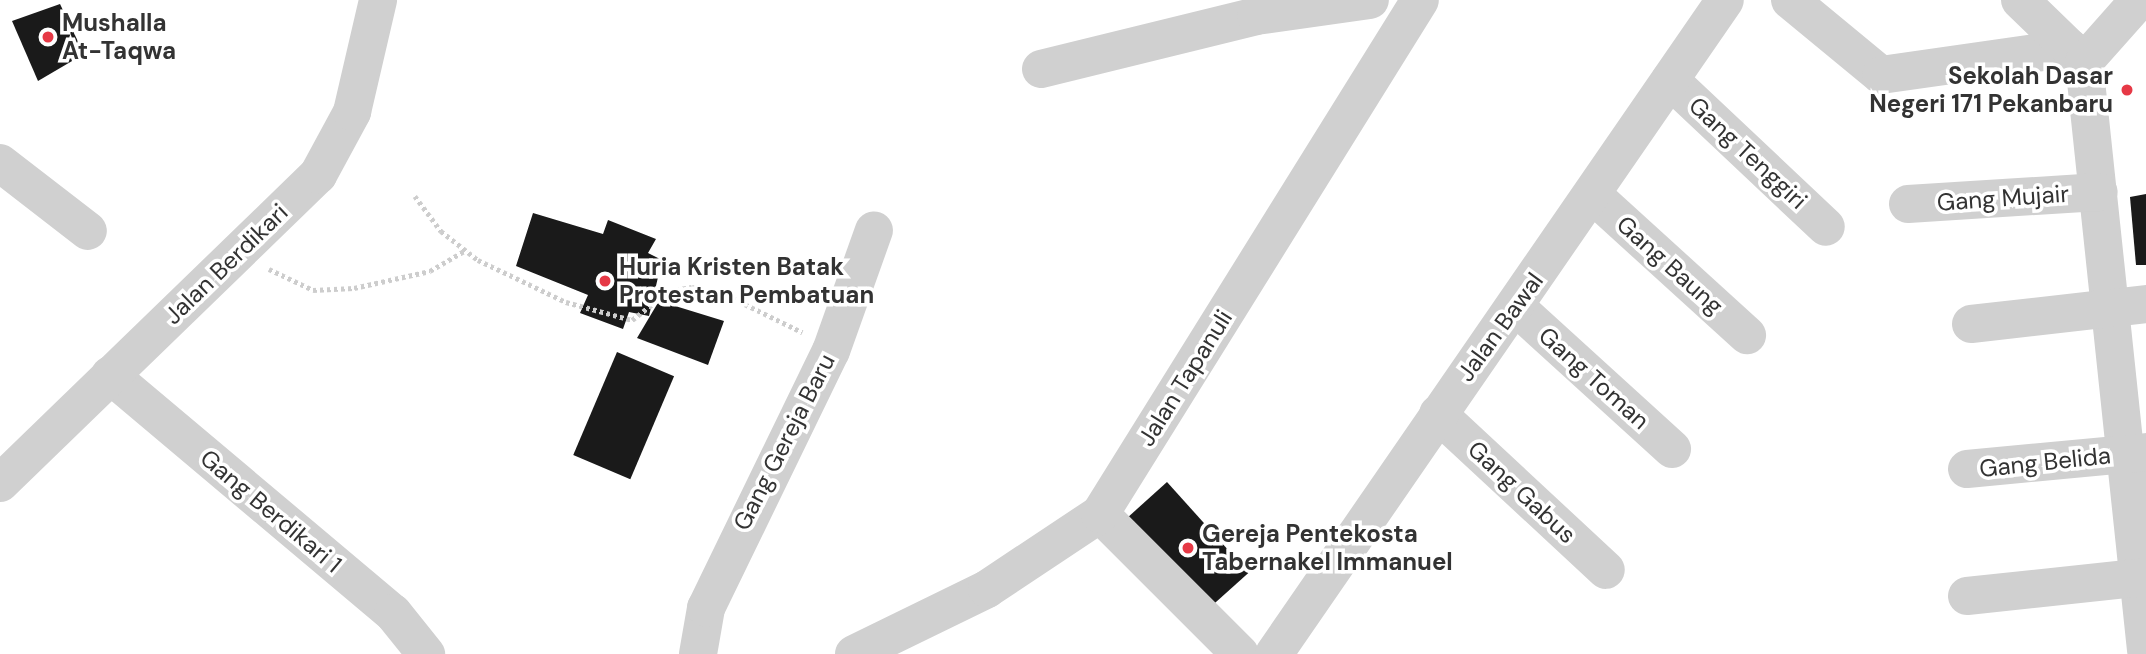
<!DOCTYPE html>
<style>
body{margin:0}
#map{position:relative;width:2146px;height:654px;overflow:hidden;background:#fff;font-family:"DM Sans",sans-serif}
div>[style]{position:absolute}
.building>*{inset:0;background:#1a1a1a;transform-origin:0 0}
.path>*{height:4.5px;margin-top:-2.25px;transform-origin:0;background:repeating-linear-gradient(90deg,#cdcdcd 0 3.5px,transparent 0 7px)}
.minor>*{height:38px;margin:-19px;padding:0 19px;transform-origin:19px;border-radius:19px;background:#d0d0d0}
.dots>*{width:19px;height:19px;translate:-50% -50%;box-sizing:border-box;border:4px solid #fff;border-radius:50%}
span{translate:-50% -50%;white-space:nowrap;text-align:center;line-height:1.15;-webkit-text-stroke:7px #fff;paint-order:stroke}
.poi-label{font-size:24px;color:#333;font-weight:700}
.left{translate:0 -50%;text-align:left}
.right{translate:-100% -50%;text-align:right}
.street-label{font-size:24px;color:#333}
</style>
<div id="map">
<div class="building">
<i style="clip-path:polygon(60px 4px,84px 54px,38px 81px,12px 21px)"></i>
<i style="clip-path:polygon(2146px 194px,2146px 265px,2136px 265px,2130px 197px)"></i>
<i style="clip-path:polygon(533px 213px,603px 234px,608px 220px,656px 239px,648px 253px,662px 260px,649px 316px,629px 312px,623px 329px,580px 313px,588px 295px,516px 266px)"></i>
<i style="clip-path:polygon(659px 301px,724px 321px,708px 365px,637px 338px)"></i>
<i style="left:617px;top:352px;width:62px;height:112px;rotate:23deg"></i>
<i style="left:1167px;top:482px;width:122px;height:60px;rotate:48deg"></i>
</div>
<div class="path">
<i style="left:415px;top:196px;width:44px;rotate:53.4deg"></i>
<i style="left:441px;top:231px;width:47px;rotate:38.1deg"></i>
<i style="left:478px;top:260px;width:98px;rotate:25.5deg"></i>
<i style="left:566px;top:302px;width:68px;rotate:15.3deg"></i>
<i style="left:632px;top:320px;width:47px;rotate:-38.1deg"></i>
<i style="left:669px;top:291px;width:23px;rotate:-10deg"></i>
<i style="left:692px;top:287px;width:35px;rotate:13deg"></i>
<i style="left:726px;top:295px;width:85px;rotate:26deg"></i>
<i style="left:269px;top:269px;width:49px;rotate:25.5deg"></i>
<i style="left:313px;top:290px;width:41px;rotate:-2.8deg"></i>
<i style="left:354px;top:288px;width:78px;rotate:-12.6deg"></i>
<i style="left:430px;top:271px;width:42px;rotate:-30.3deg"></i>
</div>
<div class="minor">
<i style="left:1790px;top:0;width:118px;rotate:39.5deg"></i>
<i style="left:1881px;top:75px;width:191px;rotate:-8.1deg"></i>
<i style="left:2020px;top:0;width:89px;rotate:44.1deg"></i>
<i style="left:2084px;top:62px;width:591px;rotate:83.98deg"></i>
<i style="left:2084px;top:62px;width:83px;rotate:-48.4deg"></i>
<i style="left:1041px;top:69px;width:221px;rotate:-13.8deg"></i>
<i style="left:1256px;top:16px;width:115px;rotate:-8deg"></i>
<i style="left:1670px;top:80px;width:214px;rotate:43.3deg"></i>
<i style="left:0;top:163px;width:111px;rotate:37.7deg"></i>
<i style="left:1594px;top:196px;width:207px;rotate:42.3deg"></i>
<i style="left:1908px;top:204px;width:191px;rotate:-3.6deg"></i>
<i style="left:1516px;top:307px;width:211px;rotate:42.3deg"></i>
<i style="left:1971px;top:324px;width:176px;rotate:-6.5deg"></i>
<i style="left:110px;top:375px;width:370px;rotate:40.1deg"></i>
<i style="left:393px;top:613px;width:53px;rotate:51.2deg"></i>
<i style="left:1438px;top:414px;width:229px;rotate:42.9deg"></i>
<i style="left:1967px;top:469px;width:180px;rotate:-5.4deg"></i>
<i style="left:0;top:483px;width:443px;rotate:-44.1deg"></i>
<i style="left:318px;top:175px;width:72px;rotate:-61.6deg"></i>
<i style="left:352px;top:112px;width:115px;rotate:-76.9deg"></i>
<i style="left:1100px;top:514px;width:198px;rotate:45deg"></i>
<i style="left:1967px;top:596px;width:180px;rotate:-6.1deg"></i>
<i style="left:698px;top:654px;width:47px;rotate:-80.1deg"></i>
<i style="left:706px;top:608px;width:286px;rotate:-64.1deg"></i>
<i style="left:831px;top:351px;width:128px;rotate:-70.4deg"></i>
<i style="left:854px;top:654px;width:148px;rotate:-26deg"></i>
<i style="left:987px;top:589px;width:136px;rotate:-33.6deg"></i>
<i style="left:1100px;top:514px;width:605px;rotate:-58.09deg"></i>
<i style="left:1274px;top:654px;width:794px;rotate:-55.41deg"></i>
</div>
<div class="dots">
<i style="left:48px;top:37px;background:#e63946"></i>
<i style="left:2127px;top:90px;background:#e63946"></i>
<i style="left:605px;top:281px;background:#e63946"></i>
<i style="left:1188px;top:548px;background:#e63946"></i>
</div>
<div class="poi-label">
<span class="left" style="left:62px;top:37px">Mushalla<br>At-Taqwa</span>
<span class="right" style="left:2113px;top:90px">Sekolah Dasar<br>Negeri 171 Pekanbaru</span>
<span class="left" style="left:619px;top:281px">Huria Kristen Batak<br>Protestan Pembatuan</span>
<span class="left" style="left:1202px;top:548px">Gereja Pentekosta<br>Tabernakel Immanuel</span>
</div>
<div class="street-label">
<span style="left:1748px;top:153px;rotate:43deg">Gang Tenggiri</span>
<span style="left:2003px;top:198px;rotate:-4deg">Gang Mujair</span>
<span style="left:226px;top:264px;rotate:-44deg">Jalan Berdikari</span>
<span style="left:1670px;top:265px;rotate:42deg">Gang Baung</span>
<span style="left:1500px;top:327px;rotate:-54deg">Jalan Bawal</span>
<span style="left:1185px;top:378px;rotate:-58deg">Jalan Tapanuli</span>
<span style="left:1594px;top:378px;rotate:42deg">Gang Toman</span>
<span style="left:784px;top:442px;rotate:-63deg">Gang Gereja Baru</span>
<span style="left:2045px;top:462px;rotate:-6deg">Gang Belida</span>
<span style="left:1522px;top:492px;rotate:43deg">Gang Gabus</span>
<span style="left:271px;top:511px;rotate:40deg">Gang Berdikari 1</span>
</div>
</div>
